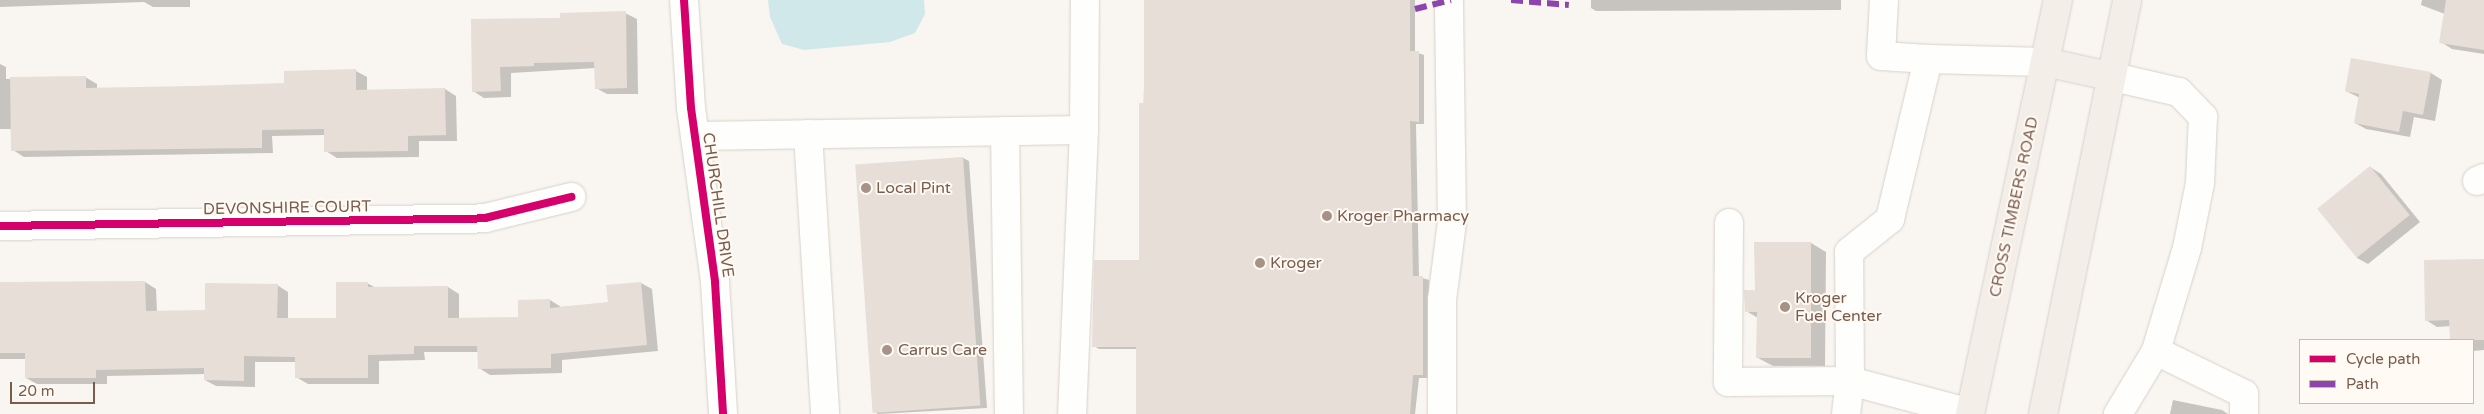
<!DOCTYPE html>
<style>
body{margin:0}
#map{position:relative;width:2484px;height:414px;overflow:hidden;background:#f9f5f0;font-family:"Varela Round",sans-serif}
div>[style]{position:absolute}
.water>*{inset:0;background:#d0e8ea}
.shadow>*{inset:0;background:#0003}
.building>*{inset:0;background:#e6ded7;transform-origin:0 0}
.roads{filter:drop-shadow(0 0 1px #d7d1cb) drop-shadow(0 0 1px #d7d1cb)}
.minor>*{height:28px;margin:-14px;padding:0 14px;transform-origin:14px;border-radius:14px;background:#fefefd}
.major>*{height:28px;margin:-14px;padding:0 14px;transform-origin:14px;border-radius:14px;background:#f3eee8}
.quiet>*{height:6px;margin-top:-3px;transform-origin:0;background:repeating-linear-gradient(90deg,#8e44ad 0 12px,transparent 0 18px)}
.cycleway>*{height:8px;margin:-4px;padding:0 4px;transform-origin:4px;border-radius:4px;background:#d6006c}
.dots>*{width:14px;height:14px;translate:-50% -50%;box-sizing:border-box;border:2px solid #fffaf3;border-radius:50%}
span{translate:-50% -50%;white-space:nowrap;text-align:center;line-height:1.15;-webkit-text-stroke:4px #fffaf3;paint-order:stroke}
.poi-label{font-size:16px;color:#7a5c4d}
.left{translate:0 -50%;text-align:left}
.street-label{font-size:16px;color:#7a5c4d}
.legend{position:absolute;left:2299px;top:339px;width:175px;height:65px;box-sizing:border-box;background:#fffaf3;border:1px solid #cabbb1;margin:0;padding:6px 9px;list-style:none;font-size:15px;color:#7a5c4d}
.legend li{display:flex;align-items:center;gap:10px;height:25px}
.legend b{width:25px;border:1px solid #cabbb1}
.scale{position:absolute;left:10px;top:382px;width:85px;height:22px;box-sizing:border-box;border:2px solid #7a5c4d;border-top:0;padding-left:6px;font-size:15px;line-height:18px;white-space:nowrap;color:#7a5c4d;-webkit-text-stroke:4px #fffaf3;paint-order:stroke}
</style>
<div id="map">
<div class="water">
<i style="clip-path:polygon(768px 0,924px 0,925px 14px,915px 33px,890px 42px,804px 50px,782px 44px,770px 17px)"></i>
</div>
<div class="shadow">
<i style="clip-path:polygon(0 0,190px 0,190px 7px,153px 7px,144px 2px,0 7px)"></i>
<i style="clip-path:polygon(1146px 0,1415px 0,1415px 52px,1424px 55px,1424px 124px,1416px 124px,1419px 277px,1429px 280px,1429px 378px,1419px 378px,1415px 414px,1137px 414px,1137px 349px,1099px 349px,1094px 346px,1140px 261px)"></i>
<i style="clip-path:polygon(1591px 0,1841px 0,1841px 10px,1596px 11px,1591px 8px)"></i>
<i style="clip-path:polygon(2422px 0,2484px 0,2484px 54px,2452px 49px,2441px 42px,2445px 14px,2421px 5px)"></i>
<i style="clip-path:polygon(625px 13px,637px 19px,638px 94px,607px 94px,596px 88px,596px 68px,511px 73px,511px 97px,484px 98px,473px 91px,472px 20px,561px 19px)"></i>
<i style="clip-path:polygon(0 64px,6px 67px,6px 79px,85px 77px,97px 84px,97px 89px,285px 85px,356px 71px,367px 77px,367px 91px,445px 89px,456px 96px,457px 141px,419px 141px,419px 157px,337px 158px,326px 151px,325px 135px,272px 136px,273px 153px,24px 157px,13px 150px,12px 129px,0 129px)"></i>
<i style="clip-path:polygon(2431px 73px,2442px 80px,2435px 121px,2414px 117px,2410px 137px,2366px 129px,2355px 123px,2360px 98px,2346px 91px)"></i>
<i style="clip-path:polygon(963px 158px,969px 161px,987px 408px,878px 414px,875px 412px)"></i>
<i style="clip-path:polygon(2370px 167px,2381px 174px,2420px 222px,2368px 264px,2357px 258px)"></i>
<i style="clip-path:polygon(1811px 243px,1826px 252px,1825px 366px,1773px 366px,1758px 358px,1758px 318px,1746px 311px,1756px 292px)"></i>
<i style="clip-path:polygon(2484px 260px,2484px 350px,2473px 351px,2473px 340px,2451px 340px,2451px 326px,2437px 327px,2426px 320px)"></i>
<i style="clip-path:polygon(0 282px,145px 282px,156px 289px,157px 312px,206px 311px,277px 285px,288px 292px,288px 320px,337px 319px,367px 283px,376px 288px,448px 287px,459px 294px,459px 319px,519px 318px,550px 300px,561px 307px,609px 303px,641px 283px,652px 289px,658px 351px,562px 360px,562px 373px,490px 375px,479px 368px,479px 352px,424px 352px,425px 360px,379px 361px,379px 384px,308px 384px,296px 377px,296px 362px,255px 362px,255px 387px,216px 386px,205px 380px,205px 374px,107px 376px,107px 384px,37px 384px,26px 378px,26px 359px,0 359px)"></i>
<i style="clip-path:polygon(2173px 400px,2222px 410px,2228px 414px,2170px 414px)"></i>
</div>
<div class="building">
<i style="clip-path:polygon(1144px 0,1410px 0,1410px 51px,1419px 51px,1419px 122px,1410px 121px,1413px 276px,1423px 276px,1423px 375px,1413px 375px,1410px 414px,1136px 414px,1136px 347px,1092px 347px,1094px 260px,1139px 260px,1139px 103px,1144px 103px)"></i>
<i style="clip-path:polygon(2446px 0,2484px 0,2484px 50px,2439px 43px)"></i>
<i style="clip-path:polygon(626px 11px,627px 88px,595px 89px,594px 62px,534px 63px,534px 66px,500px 67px,501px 91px,472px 92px,471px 19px,560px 18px,560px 13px)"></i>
<i style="clip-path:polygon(2351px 58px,2431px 72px,2423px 115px,2403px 111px,2399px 132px,2354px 123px,2359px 94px,2345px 91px)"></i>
<i style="clip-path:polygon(356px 69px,356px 90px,445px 88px,446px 135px,408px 136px,408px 151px,324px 152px,324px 129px,262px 130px,262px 148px,11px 151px,10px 77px,86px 76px,86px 88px,193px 86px,284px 83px,284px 71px)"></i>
<i style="left:963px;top:157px;width:249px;height:108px;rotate:86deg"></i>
<i style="left:2370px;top:166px;width:63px;height:68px;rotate:51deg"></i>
<i style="clip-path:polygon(1754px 242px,1811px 242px,1811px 358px,1756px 358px,1757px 312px,1745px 312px,1744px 290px,1755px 290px)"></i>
<i style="clip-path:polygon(2484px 259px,2484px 340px,2450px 340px,2449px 320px,2425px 321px,2424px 260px)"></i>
<i style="clip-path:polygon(145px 281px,146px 311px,205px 310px,205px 283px,278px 284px,277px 318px,336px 318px,336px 282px,368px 282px,368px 287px,448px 286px,448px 318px,518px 317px,518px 300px,550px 299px,550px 308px,608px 302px,606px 285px,641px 282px,647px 345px,551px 354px,551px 368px,478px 369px,477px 346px,414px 346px,414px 354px,368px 355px,368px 378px,295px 378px,295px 357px,244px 356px,244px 381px,204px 380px,204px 368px,96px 370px,96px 378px,25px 378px,25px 353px,0 353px,0 282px)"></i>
</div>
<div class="roads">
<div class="minor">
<i style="left:684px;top:0;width:108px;rotate:86.3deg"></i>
<i style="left:691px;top:108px;width:176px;rotate:82.1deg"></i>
<i style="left:715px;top:282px;width:132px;rotate:86.5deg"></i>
<i style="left:1884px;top:0;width:56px;rotate:93.1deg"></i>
<i style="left:1881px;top:56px;width:47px;rotate:3.7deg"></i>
<i style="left:2109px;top:76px;width:72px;rotate:12.9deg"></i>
<i style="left:2179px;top:92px;width:35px;rotate:46deg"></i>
<i style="left:2203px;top:117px;width:66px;rotate:92.6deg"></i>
<i style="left:2200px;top:183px;width:66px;rotate:101.3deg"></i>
<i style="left:2187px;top:248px;width:108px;rotate:106.8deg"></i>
<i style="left:2156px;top:351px;width:74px;rotate:121.1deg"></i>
<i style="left:1084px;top:130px;width:130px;rotate:-89.6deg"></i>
<i style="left:1005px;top:131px;width:283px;rotate:89.2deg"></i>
<i style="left:808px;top:134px;width:281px;rotate:86.5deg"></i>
<i style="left:695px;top:136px;width:389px;rotate:-0.9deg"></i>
<i style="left:1084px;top:130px;width:284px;rotate:92.4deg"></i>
<i style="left:2477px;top:181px;width:8px;rotate:-23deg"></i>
<i style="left:1729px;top:223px;width:159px;rotate:90.4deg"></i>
<i style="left:1728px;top:382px;width:122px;rotate:-0.5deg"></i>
<i style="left:1850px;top:381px;width:124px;rotate:14.9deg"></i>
<i style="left:0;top:226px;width:485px;rotate:-0.9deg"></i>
<i style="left:485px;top:218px;width:89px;rotate:-13.7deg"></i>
<i style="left:2156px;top:351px;width:98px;rotate:26deg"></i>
<i style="left:2244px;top:394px;width:20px;rotate:90deg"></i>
<i style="left:1442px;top:414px;width:114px;rotate:-90deg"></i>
<i style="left:1442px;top:300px;width:79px;rotate:-82.7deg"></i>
<i style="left:1452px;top:222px;width:222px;rotate:-90.8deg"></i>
<i style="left:1846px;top:414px;width:33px;rotate:-83deg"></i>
<i style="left:1850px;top:381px;width:129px;rotate:-90.4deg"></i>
<i style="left:1849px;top:252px;width:53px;rotate:-38.8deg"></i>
<i style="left:1890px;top:219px;width:164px;rotate:-76.6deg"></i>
<i style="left:1928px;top:59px;width:117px;rotate:1.5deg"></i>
</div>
<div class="major">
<i style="left:2045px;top:62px;width:66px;rotate:12.3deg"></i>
<i style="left:1970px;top:414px;width:423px;rotate:-78deg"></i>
<i style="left:2043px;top:414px;width:422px;rotate:-78.5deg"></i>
</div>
</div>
<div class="quiet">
<i style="left:1511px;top:0;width:58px;rotate:4.9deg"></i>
<i style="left:1415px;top:9px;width:37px;rotate:-14deg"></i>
</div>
<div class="cycleway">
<i style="left:684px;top:0;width:108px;rotate:86.3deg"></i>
<i style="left:691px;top:108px;width:176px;rotate:82.1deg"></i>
<i style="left:715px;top:282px;width:132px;rotate:86.5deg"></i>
<i style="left:0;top:226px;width:485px;rotate:-0.9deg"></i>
<i style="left:485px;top:218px;width:89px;rotate:-13.7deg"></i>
</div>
<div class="dots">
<i style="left:866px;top:188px;background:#a69286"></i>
<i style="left:1327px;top:216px;background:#a69286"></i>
<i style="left:1260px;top:263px;background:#a69286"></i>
<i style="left:1785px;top:307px;background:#a69286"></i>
<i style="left:887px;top:350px;background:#a69286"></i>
</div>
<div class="poi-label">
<span class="left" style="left:876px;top:188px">Local Pint</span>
<span class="left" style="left:1337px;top:216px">Kroger Pharmacy</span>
<span class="left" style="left:1270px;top:263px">Kroger</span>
<span class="left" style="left:1795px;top:307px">Kroger<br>Fuel Center</span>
<span class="left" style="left:898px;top:350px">Carrus Care</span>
</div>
<div class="street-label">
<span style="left:718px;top:205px;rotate:82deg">CHURCHILL DRIVE</span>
<span style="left:2014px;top:207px;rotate:-78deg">CROSS TIMBERS ROAD</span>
<span style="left:287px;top:208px;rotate:-1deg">DEVONSHIRE COURT</span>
</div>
<ul class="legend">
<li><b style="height:6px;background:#d6006c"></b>Cycle path</li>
<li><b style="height:6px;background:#8e44ad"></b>Path</li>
</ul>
<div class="scale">20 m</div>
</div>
